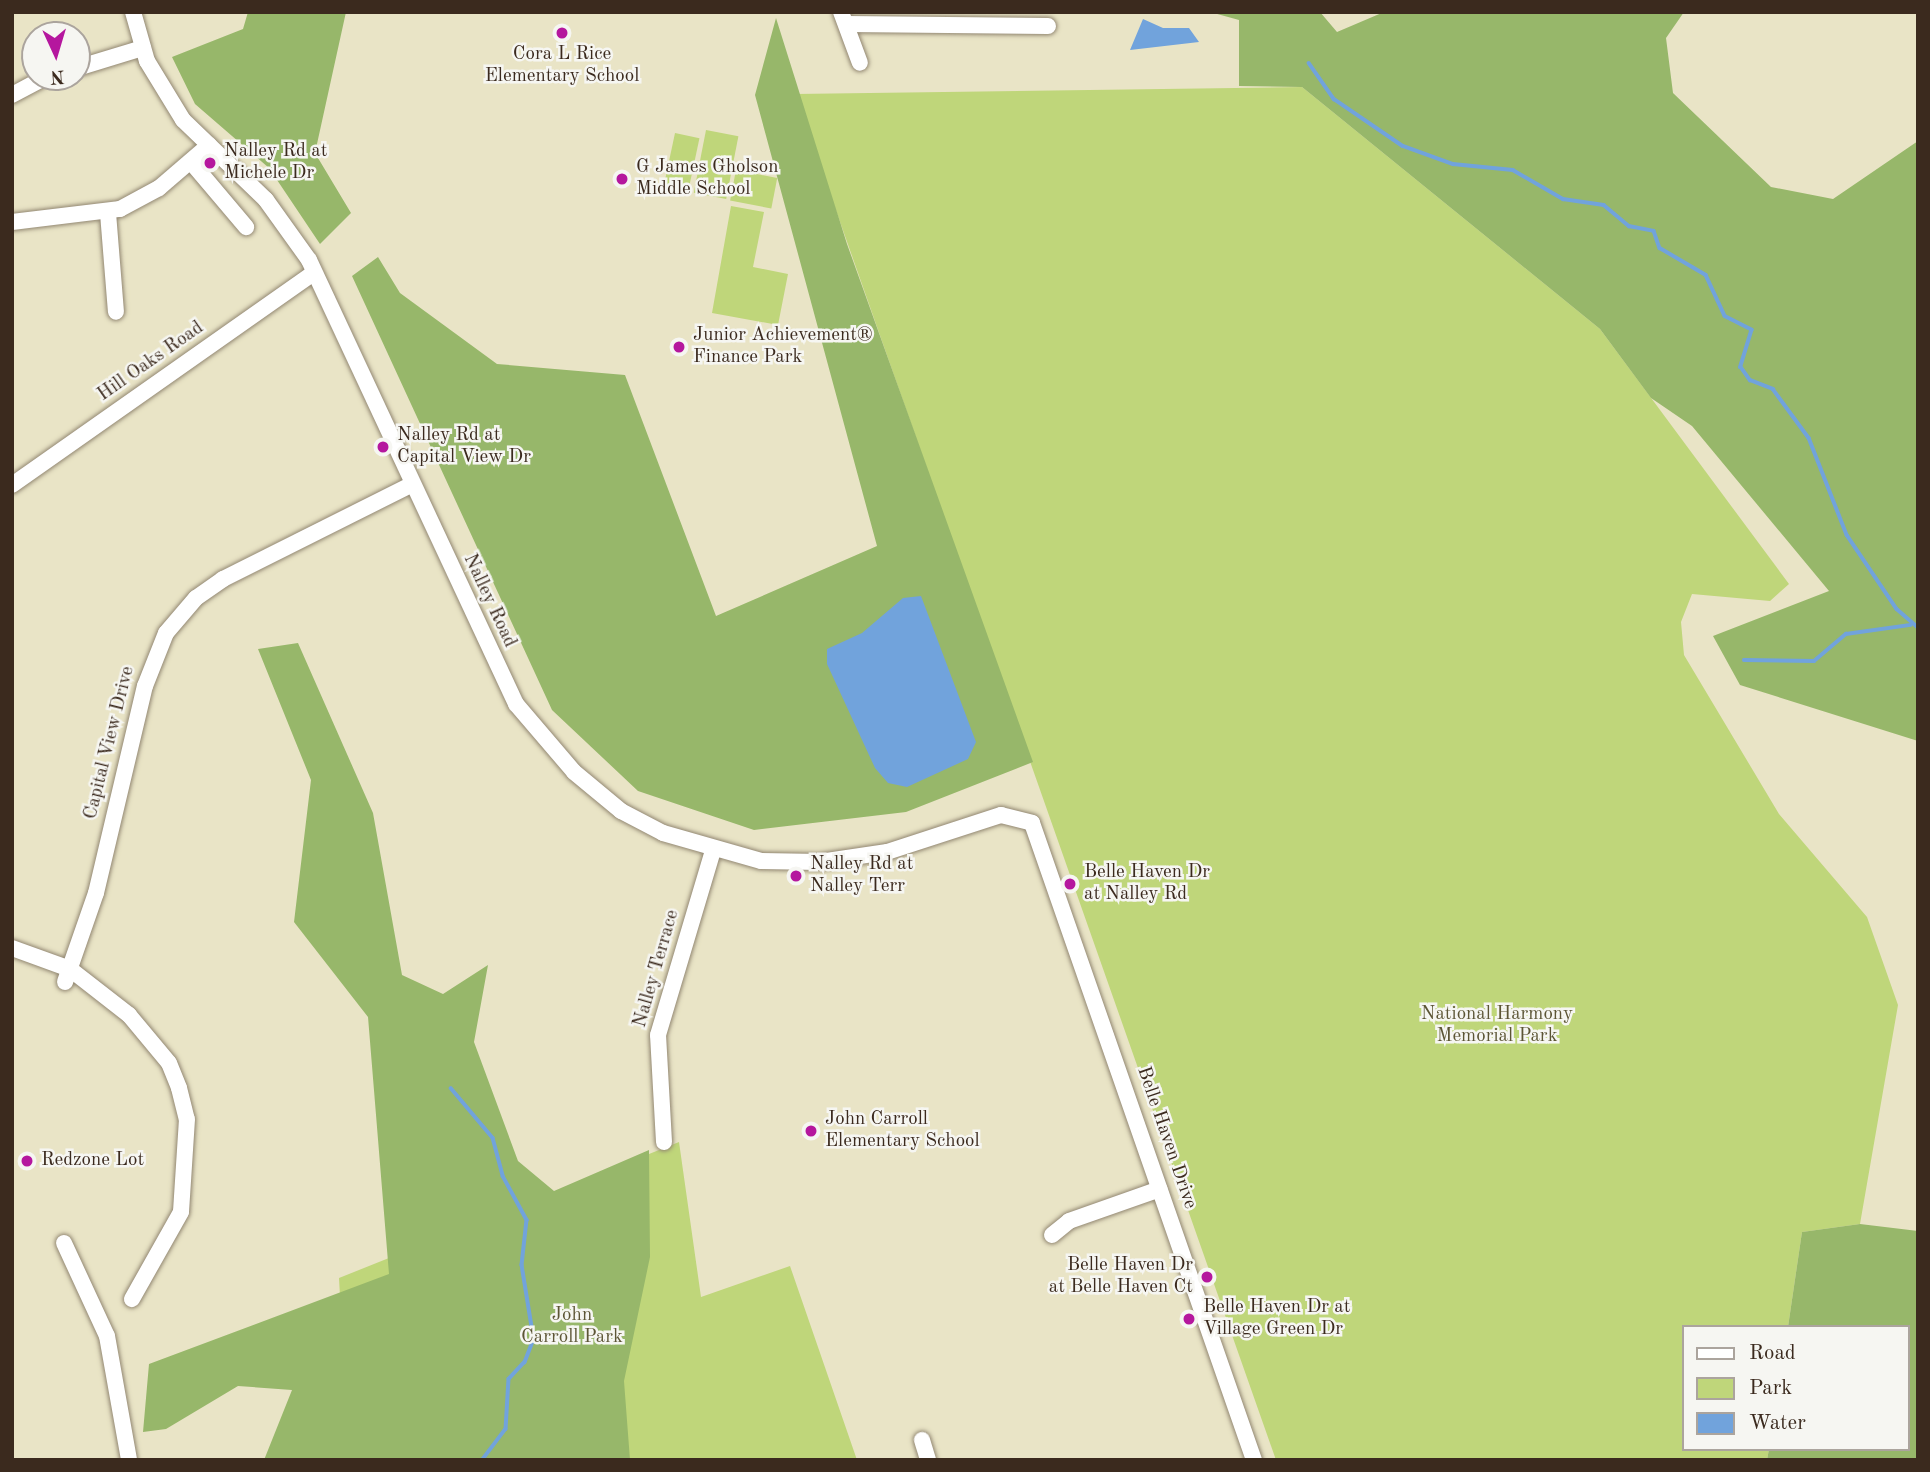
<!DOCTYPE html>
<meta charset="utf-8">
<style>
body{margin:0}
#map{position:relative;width:1930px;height:1472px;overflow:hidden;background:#e9e4c6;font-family:"Old Standard TT",serif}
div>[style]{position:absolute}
.green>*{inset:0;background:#bfd67a;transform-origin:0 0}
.forest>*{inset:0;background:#97b76a}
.water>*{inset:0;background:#71a3dc}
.stream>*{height:3.5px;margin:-1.75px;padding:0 1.75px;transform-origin:1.75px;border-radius:1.75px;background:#71a3dc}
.roads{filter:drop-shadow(0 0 2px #928772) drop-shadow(0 0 2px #928772)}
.minor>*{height:16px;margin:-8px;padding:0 8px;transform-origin:8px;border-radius:8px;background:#fff}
.dots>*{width:19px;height:19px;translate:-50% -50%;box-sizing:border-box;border:4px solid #f6f6f2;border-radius:50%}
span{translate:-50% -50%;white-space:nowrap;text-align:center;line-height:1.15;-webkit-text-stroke:5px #f6f6f2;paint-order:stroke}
.poi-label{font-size:19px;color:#3b2a1e}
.left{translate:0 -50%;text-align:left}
.right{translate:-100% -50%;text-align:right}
.street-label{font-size:19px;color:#3b2a1e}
.park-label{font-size:19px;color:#5c5535}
.frame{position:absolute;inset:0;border:14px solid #3b2a1e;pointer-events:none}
.legend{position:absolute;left:1682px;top:1325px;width:228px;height:126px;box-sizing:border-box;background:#f6f6f2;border:2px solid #aba49d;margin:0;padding:9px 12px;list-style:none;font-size:21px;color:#3b2a1e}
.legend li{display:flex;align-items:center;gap:14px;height:35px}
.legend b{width:35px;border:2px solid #aba49d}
.north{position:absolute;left:21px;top:21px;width:70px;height:70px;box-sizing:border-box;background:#f6f6f2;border:2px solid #aba49d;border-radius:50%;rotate:176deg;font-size:19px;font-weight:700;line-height:28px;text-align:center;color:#3b2a1e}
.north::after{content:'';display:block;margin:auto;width:24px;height:32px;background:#b5179e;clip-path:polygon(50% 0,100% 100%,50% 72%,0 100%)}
</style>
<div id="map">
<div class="green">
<i style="clip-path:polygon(1302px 87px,1600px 329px,1789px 584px,1770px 601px,1692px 594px,1681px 622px,1684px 655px,1779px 814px,1867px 917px,1898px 1005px,1860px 1224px,1802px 1232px,1788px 1327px,1683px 1327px,1683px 1449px,1769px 1449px,1767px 1460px,1276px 1460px,795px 94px)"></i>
<i style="left:706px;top:130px;width:33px;height:64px;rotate:11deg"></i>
<i style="left:675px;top:133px;width:25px;height:56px;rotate:12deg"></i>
<i style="left:736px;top:170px;width:42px;height:31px;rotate:11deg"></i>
<i style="clip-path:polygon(731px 206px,764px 212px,753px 267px,788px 274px,778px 325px,712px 313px)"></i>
<i style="clip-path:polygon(679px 1142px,701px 1297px,790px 1266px,857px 1460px,349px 1460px,339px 1278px)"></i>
</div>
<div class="forest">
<i style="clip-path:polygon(248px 12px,346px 12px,315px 153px,351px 213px,320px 244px,269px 168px,195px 104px,172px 57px,243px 29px)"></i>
<i style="clip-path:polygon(1210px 12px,1320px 12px,1337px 32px,1384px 12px,1684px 12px,1666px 38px,1673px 93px,1771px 187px,1833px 199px,1918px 141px,1918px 741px,1740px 685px,1713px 636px,1829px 591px,1692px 426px,1651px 398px,1600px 329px,1302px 87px,1239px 86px,1239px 20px)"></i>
<i style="clip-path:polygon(776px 18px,847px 244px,1033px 762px,906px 812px,754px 830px,638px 791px,552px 710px,352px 276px,378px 257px,400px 293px,497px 364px,625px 375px,716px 616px,877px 546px,755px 95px)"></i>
<i style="clip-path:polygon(298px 643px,373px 813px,402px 975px,443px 994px,488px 965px,474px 1042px,518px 1161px,554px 1191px,649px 1150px,650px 1257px,624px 1381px,630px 1460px,264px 1460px,292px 1390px,238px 1386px,166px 1429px,143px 1432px,149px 1364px,389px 1274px,368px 1017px,294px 922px,311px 780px,258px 649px)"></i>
<i style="clip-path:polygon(1860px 1224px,1918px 1231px,1918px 1460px,1767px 1460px,1769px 1449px,1907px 1449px,1907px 1327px,1788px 1327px,1802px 1232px)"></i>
</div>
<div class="water">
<i style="clip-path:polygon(1143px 19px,1163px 28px,1189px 28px,1199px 42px,1130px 50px)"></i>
<i style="clip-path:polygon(921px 596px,976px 742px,968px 759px,907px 787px,888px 783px,875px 768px,827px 664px,827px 649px,862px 633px,903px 598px)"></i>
</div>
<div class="stream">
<i style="left:1309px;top:63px;width:44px;rotate:55.2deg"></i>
<i style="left:1334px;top:99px;width:83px;rotate:34.3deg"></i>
<i style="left:1403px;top:146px;width:53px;rotate:19.8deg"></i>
<i style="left:1453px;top:164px;width:60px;rotate:5.7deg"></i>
<i style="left:1513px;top:170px;width:58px;rotate:30.1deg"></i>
<i style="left:1563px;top:199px;width:41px;rotate:8.3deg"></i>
<i style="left:1604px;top:205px;width:33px;rotate:40deg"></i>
<i style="left:1629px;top:226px;width:25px;rotate:11deg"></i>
<i style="left:1654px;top:231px;width:18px;rotate:71deg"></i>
<i style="left:1660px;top:248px;width:53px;rotate:30.4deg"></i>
<i style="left:1706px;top:275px;width:45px;rotate:65.1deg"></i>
<i style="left:1725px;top:316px;width:30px;rotate:27deg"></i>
<i style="left:1752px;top:330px;width:39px;rotate:107deg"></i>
<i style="left:1741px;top:367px;width:16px;rotate:55deg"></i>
<i style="left:1750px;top:380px;width:25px;rotate:21deg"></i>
<i style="left:1773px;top:389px;width:61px;rotate:53.7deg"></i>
<i style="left:1809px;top:438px;width:104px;rotate:68.6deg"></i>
<i style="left:1847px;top:535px;width:89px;rotate:56deg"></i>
<i style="left:1897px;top:609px;width:28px;rotate:41deg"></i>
<i style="left:1744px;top:660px;width:70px;rotate:0.8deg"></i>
<i style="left:1814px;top:661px;width:42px;rotate:-40.2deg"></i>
<i style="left:1846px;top:634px;width:65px;rotate:-8deg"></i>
<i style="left:451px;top:1088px;width:65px;rotate:50deg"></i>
<i style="left:493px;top:1138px;width:39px;rotate:75deg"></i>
<i style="left:503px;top:1176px;width:50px;rotate:61.4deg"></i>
<i style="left:527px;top:1220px;width:45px;rotate:96.3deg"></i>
<i style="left:522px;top:1265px;width:75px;rotate:80.8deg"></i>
<i style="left:534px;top:1339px;width:25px;rotate:111deg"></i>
<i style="left:525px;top:1362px;width:23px;rotate:133deg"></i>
<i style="left:509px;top:1379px;width:50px;rotate:93.4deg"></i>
<i style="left:506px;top:1429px;width:39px;rotate:127deg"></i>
</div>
<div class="roads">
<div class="minor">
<i style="left:133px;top:12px;width:51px;rotate:74.1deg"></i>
<i style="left:147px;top:61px;width:69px;rotate:58.6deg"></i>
<i style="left:183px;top:120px;width:115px;rotate:43.9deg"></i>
<i style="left:266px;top:200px;width:74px;rotate:54.4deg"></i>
<i style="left:309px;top:260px;width:490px;rotate:65deg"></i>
<i style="left:516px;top:704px;width:89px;rotate:49.5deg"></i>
<i style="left:574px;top:772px;width:61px;rotate:39.7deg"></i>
<i style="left:621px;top:811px;width:47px;rotate:27.6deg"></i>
<i style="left:663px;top:833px;width:102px;rotate:15.9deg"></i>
<i style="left:761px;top:861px;width:59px;rotate:1deg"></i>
<i style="left:820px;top:862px;width:68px;rotate:-8.5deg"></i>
<i style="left:887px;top:852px;width:120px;rotate:-18deg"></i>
<i style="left:1001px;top:815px;width:32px;rotate:14deg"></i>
<i style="left:1032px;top:823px;width:675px;rotate:70.79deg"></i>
<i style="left:841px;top:12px;width:54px;rotate:69.6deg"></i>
<i style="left:847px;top:24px;width:201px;rotate:0.6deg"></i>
<i style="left:77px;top:68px;width:69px;rotate:-16.9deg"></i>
<i style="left:12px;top:95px;width:38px;rotate:-28deg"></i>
<i style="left:192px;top:163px;width:84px;rotate:49.8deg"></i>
<i style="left:108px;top:213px;width:99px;rotate:85.4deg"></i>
<i style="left:12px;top:222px;width:109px;rotate:-6.9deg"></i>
<i style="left:120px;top:209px;width:44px;rotate:-28.3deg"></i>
<i style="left:159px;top:188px;width:66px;rotate:-40.7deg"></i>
<i style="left:12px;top:485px;width:369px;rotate:-35.1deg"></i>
<i style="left:12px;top:948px;width:62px;rotate:19.9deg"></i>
<i style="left:70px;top:969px;width:75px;rotate:37.9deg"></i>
<i style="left:129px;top:1015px;width:62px;rotate:50.2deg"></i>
<i style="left:169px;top:1063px;width:27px;rotate:68deg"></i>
<i style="left:179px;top:1088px;width:32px;rotate:76deg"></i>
<i style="left:187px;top:1119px;width:93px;rotate:93.7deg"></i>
<i style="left:181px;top:1212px;width:100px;rotate:119.4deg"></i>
<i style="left:65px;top:982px;width:94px;rotate:-70.8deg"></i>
<i style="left:96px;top:893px;width:213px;rotate:-76.7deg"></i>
<i style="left:145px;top:686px;width:57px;rotate:-68.4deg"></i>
<i style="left:166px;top:633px;width:46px;rotate:-49.4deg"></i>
<i style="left:196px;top:598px;width:33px;rotate:-35deg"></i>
<i style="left:223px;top:579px;width:210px;rotate:-26.6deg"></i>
<i style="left:664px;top:1142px;width:107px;rotate:-93.2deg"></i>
<i style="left:658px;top:1035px;width:192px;rotate:-73.4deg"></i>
<i style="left:1052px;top:1235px;width:22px;rotate:-39deg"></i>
<i style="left:1069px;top:1221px;width:96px;rotate:-19.4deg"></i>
<i style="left:64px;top:1243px;width:102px;rotate:65.2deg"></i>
<i style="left:107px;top:1336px;width:126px;rotate:79.9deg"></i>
<i style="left:922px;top:1440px;width:21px;rotate:73deg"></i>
</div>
</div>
<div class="dots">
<i style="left:562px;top:33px;background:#b5179e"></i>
<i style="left:210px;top:163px;background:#b5179e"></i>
<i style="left:622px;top:179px;background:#b5179e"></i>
<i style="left:679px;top:347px;background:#b5179e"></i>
<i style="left:383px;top:447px;background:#b5179e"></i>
<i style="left:796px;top:876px;background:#b5179e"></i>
<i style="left:1070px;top:884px;background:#b5179e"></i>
<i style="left:811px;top:1131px;background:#b5179e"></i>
<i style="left:27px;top:1161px;background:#b5179e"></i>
<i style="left:1207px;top:1277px;background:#b5179e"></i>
<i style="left:1189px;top:1319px;background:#b5179e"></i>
</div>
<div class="poi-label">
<span style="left:562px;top:66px">Cora L Rice<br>Elementary School</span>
<span class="left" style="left:224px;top:163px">Nalley Rd at<br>Michele Dr</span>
<span class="left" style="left:636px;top:179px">G James Gholson<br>Middle School</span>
<span class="left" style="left:693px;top:347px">Junior Achievement®<br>Finance Park</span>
<span class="left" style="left:397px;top:447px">Nalley Rd at<br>Capital View Dr</span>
<span class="left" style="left:810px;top:876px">Nalley Rd at<br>Nalley Terr</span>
<span class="left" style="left:1084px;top:884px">Belle Haven Dr<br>at Nalley Rd</span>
<span class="left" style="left:825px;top:1131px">John Carroll<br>Elementary School</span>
<span class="left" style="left:41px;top:1161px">Redzone Lot</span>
<span class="right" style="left:1193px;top:1277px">Belle Haven Dr<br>at Belle Haven Ct</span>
<span class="left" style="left:1203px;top:1319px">Belle Haven Dr at<br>Village Green Dr</span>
</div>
<div class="street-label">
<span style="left:151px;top:362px;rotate:-35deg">Hill Oaks Road</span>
<span style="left:489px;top:601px;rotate:65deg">Nalley Road</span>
<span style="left:110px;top:743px;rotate:-76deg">Capital View Drive</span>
<span style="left:657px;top:969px;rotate:-74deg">Nalley Terrace</span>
<span style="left:1166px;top:1138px;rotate:71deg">Belle Haven Drive</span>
</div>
<div class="park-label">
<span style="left:1497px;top:1026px">National Harmony<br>Memorial Park</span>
<span style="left:572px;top:1327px">John<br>Carroll Park</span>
</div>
<div class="frame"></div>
<ul class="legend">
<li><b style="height:9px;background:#fff"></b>Road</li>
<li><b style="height:19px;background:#bfd67a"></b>Park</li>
<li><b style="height:19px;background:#71a3dc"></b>Water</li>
</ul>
<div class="north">N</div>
</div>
